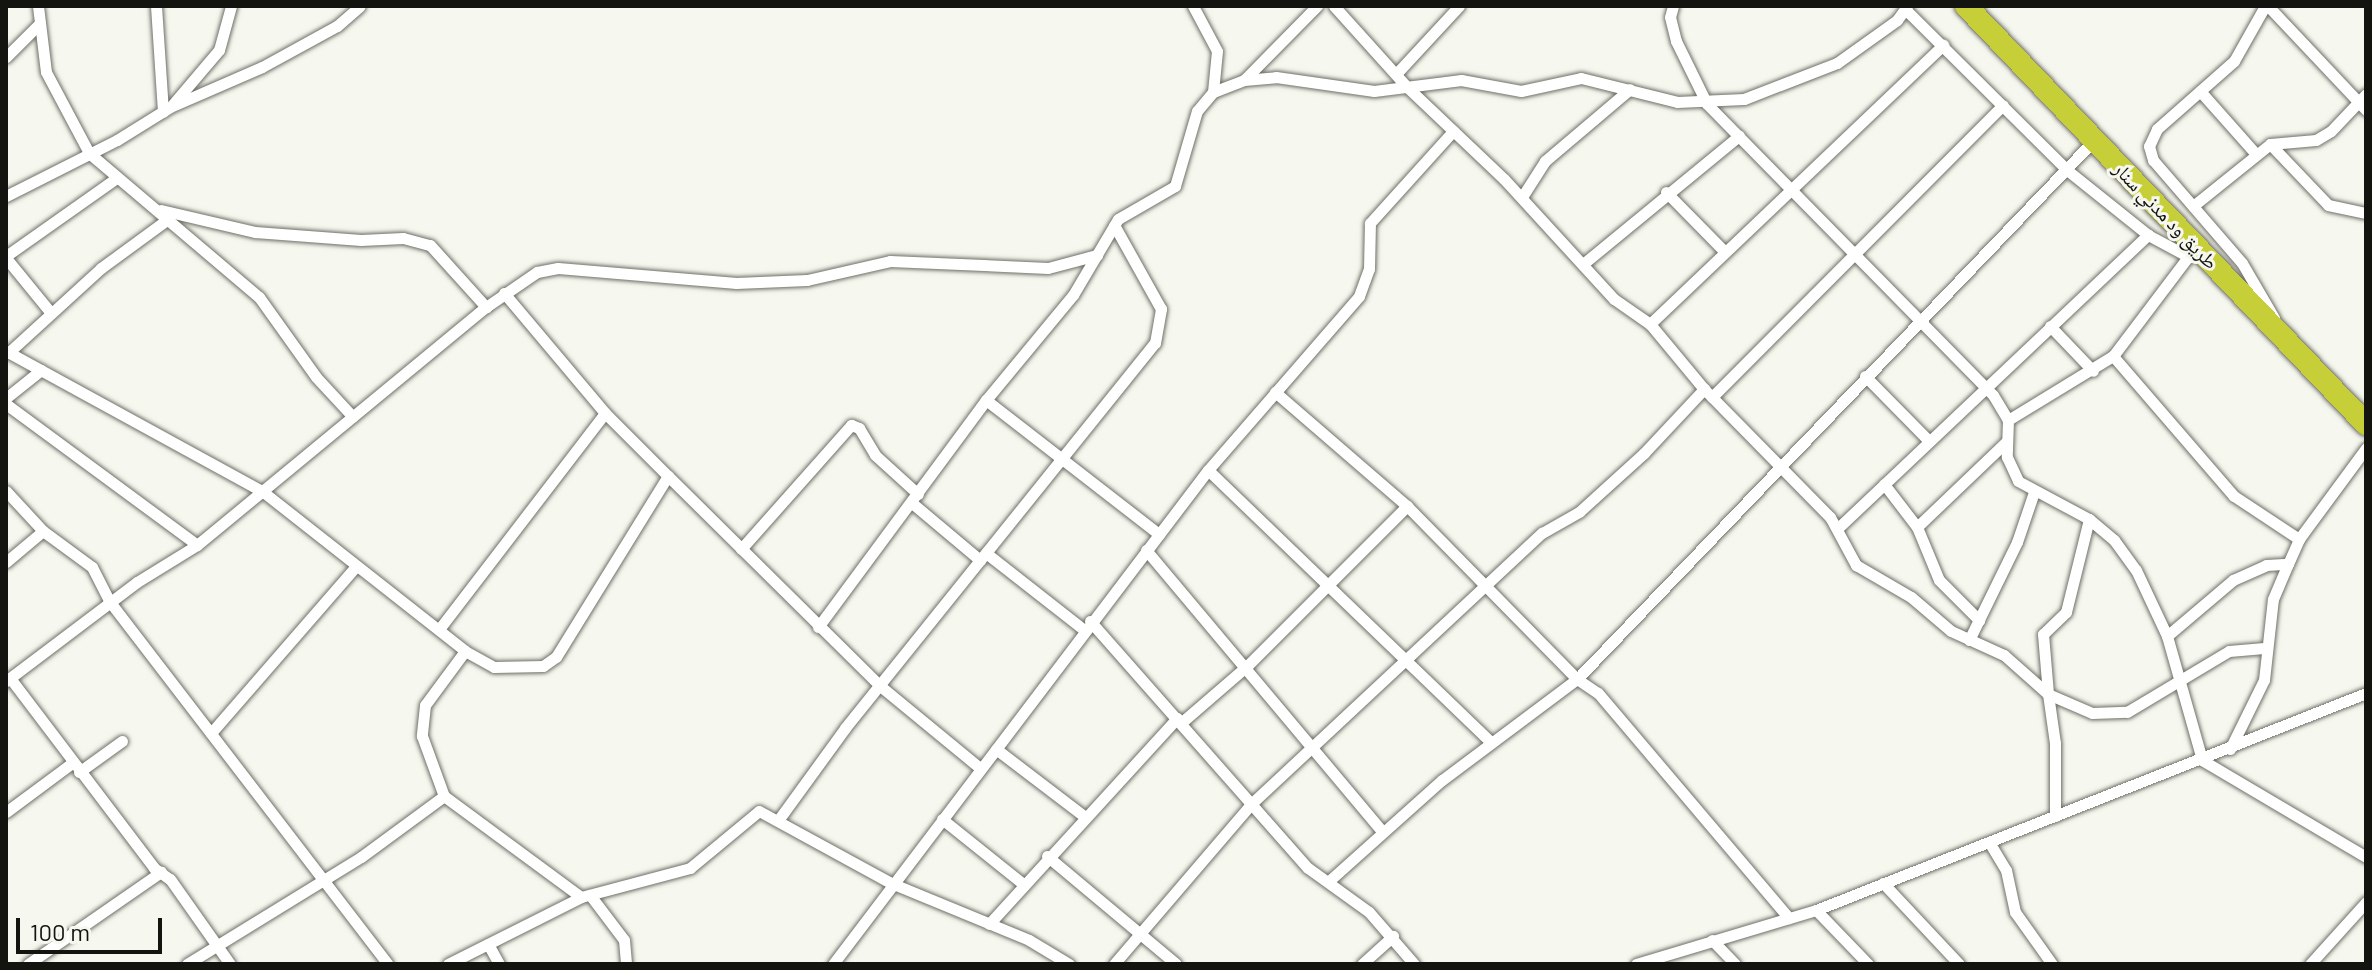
<!DOCTYPE html>
<meta charset="utf-8">
<style>
body{margin:0}
#map{position:relative;width:2372px;height:970px;overflow:hidden;background:#f6f7ee;font-family:Barlow,"Noto Naskh Arabic",sans-serif}
div>[style]{position:absolute}
.roads{filter:drop-shadow(0 0 2px #6e6f67) drop-shadow(0 0 2px #6e6f67)}
.street>*{height:11px;margin:-5.5px;padding:0 5.5px;transform-origin:5.5px;border-radius:5.5px;background:#fff}
.highway>*{height:22px;margin:-11px;padding:0 11px;transform-origin:11px;border-radius:11px;background:#c6cf37}
span{translate:-50% -50%;white-space:nowrap;text-align:center;line-height:1.15;-webkit-text-stroke:6px #f6f7ee;paint-order:stroke}
.street-label{font-size:20px;color:#131310}
.frame{position:absolute;inset:0;border:8px solid #131310;pointer-events:none}
.scale{position:absolute;left:16px;top:918px;width:146px;height:36px;box-sizing:border-box;border:4px solid #131310;border-top:0;padding-left:10px;font-size:24px;line-height:28px;white-space:nowrap;color:#131310;-webkit-text-stroke:6px #f6f7ee;paint-order:stroke}
</style>
<div id="map">
<div class="roads">
<div class="street">
<i style="left:38px;top:6px;width:66px;rotate:83.1deg"></i>
<i style="left:46px;top:72px;width:92px;rotate:62deg"></i>
<i style="left:89px;top:153px;width:223px;rotate:40.3deg"></i>
<i style="left:259px;top:297px;width:98px;rotate:54.5deg"></i>
<i style="left:316px;top:377px;width:54px;rotate:47.2deg"></i>
<i style="left:156px;top:6px;width:106px;rotate:86.2deg"></i>
<i style="left:1193px;top:6px;width:51px;rotate:61.9deg"></i>
<i style="left:1217px;top:51px;width:41px;rotate:95.6deg"></i>
<i style="left:1334px;top:6px;width:108px;rotate:48deg"></i>
<i style="left:1406px;top:86px;width:135px;rotate:43.5deg"></i>
<i style="left:1504px;top:179px;width:163px;rotate:47.5deg"></i>
<i style="left:1614px;top:299px;width:44px;rotate:34.8deg"></i>
<i style="left:1650px;top:324px;width:85px;rotate:50.3deg"></i>
<i style="left:1704px;top:389px;width:180px;rotate:45.5deg"></i>
<i style="left:1830px;top:517px;width:55px;rotate:61.6deg"></i>
<i style="left:1856px;top:565px;width:64px;rotate:30.2deg"></i>
<i style="left:1911px;top:597px;width:52px;rotate:40.4deg"></i>
<i style="left:1951px;top:631px;width:58px;rotate:24.4deg"></i>
<i style="left:2004px;top:655px;width:59px;rotate:41.6deg"></i>
<i style="left:2048px;top:694px;width:49px;rotate:81.9deg"></i>
<i style="left:2055px;top:743px;width:73px;rotate:90deg"></i>
<i style="left:1673px;top:6px;width:11px;rotate:105deg"></i>
<i style="left:1670px;top:17px;width:25px;rotate:76deg"></i>
<i style="left:1676px;top:41px;width:70px;rotate:63.8deg"></i>
<i style="left:1707px;top:104px;width:408px;rotate:45.5deg"></i>
<i style="left:1993px;top:395px;width:29px;rotate:59deg"></i>
<i style="left:2008px;top:420px;width:37px;rotate:92deg"></i>
<i style="left:2007px;top:457px;width:26px;rotate:65deg"></i>
<i style="left:2018px;top:481px;width:81px;rotate:28.2deg"></i>
<i style="left:2089px;top:519px;width:33px;rotate:40deg"></i>
<i style="left:2114px;top:540px;width:37px;rotate:54deg"></i>
<i style="left:2136px;top:570px;width:73px;rotate:64.8deg"></i>
<i style="left:2167px;top:636px;width:129px;rotate:74.2deg"></i>
<i style="left:2202px;top:760px;width:191px;rotate:30.6deg"></i>
<i style="left:2265px;top:6px;width:63px;rotate:119.4deg"></i>
<i style="left:2234px;top:61px;width:103px;rotate:138.6deg"></i>
<i style="left:2157px;top:129px;width:19px;rotate:115deg"></i>
<i style="left:2149px;top:146px;width:15px;rotate:74deg"></i>
<i style="left:2153px;top:160px;width:136px;rotate:49.2deg"></i>
<i style="left:2242px;top:263px;width:64px;rotate:59.8deg"></i>
<i style="left:2268px;top:6px;width:143px;rotate:46.7deg"></i>
<i style="left:1906px;top:10px;width:227px;rotate:44.8deg"></i>
<i style="left:2067px;top:170px;width:104px;rotate:38.7deg"></i>
<i style="left:2148px;top:235px;width:47px;rotate:28.2deg"></i>
<i style="left:6px;top:57px;width:47px;rotate:-45deg"></i>
<i style="left:1396px;top:74px;width:93px;rotate:-47.2deg"></i>
<i style="left:1244px;top:80px;width:104px;rotate:-45.4deg"></i>
<i style="left:2200px;top:91px;width:83px;rotate:48.4deg"></i>
<i style="left:173px;top:104px;width:71px;rotate:-49.6deg"></i>
<i style="left:219px;top:50px;width:46px;rotate:-74.7deg"></i>
<i style="left:2270px;top:144px;width:84px;rotate:46.4deg"></i>
<i style="left:2328px;top:205px;width:39px;rotate:12deg"></i>
<i style="left:1666px;top:192px;width:84px;rotate:45.5deg"></i>
<i style="left:6px;top:196px;width:124px;rotate:-26.8deg"></i>
<i style="left:117px;top:140px;width:62px;rotate:-31.9deg"></i>
<i style="left:170px;top:107px;width:100px;rotate:-23.5deg"></i>
<i style="left:262px;top:67px;width:85px;rotate:-28.7deg"></i>
<i style="left:337px;top:26px;width:30px;rotate:-41deg"></i>
<i style="left:1522px;top:197px;width:43px;rotate:-57.4deg"></i>
<i style="left:1545px;top:161px;width:111px;rotate:-40.3deg"></i>
<i style="left:2193px;top:206px;width:99px;rotate:-38.8deg"></i>
<i style="left:2270px;top:144px;width:46px;rotate:-5deg"></i>
<i style="left:2316px;top:140px;width:17px;rotate:-31deg"></i>
<i style="left:2331px;top:131px;width:51px;rotate:-46.6deg"></i>
<i style="left:161px;top:210px;width:97px;rotate:13.2deg"></i>
<i style="left:255px;top:232px;width:106px;rotate:4.3deg"></i>
<i style="left:361px;top:240px;width:42px;rotate:-2.7deg"></i>
<i style="left:403px;top:238px;width:28px;rotate:15deg"></i>
<i style="left:430px;top:245px;width:84px;rotate:47.9deg"></i>
<i style="left:6px;top:256px;width:133px;rotate:-35.2deg"></i>
<i style="left:6px;top:258px;width:71px;rotate:50.7deg"></i>
<i style="left:1583px;top:264px;width:202px;rotate:-39.4deg"></i>
<i style="left:504px;top:293px;width:157px;rotate:49.9deg"></i>
<i style="left:605px;top:413px;width:89px;rotate:45deg"></i>
<i style="left:668px;top:476px;width:297px;rotate:44.7deg"></i>
<i style="left:879px;top:685px;width:131px;rotate:39.4deg"></i>
<i style="left:1650px;top:324px;width:405px;rotate:-43.6deg"></i>
<i style="left:2050px;top:326px;width:62px;rotate:46.3deg"></i>
<i style="left:6px;top:351px;width:292px;rotate:28.7deg"></i>
<i style="left:262px;top:491px;width:258px;rotate:38.2deg"></i>
<i style="left:465px;top:651px;width:33px;rotate:29deg"></i>
<i style="left:494px;top:667px;width:49px;rotate:-1.2deg"></i>
<i style="left:543px;top:666px;width:16px;rotate:-35deg"></i>
<i style="left:556px;top:657px;width:213px;rotate:-58.3deg"></i>
<i style="left:8px;top:353px;width:126px;rotate:-42.4deg"></i>
<i style="left:101px;top:268px;width:83px;rotate:-36.2deg"></i>
<i style="left:2113px;top:356px;width:185px;rotate:49.2deg"></i>
<i style="left:2234px;top:496px;width:78px;rotate:33.5deg"></i>
<i style="left:1865px;top:376px;width:91px;rotate:45.4deg"></i>
<i style="left:1275px;top:392px;width:174px;rotate:40.8deg"></i>
<i style="left:1407px;top:506px;width:243px;rotate:45.5deg"></i>
<i style="left:1577px;top:679px;width:25px;rotate:34deg"></i>
<i style="left:1598px;top:693px;width:295px;rotate:49.7deg"></i>
<i style="left:1712px;top:397px;width:412px;rotate:-45.1deg"></i>
<i style="left:6px;top:398px;width:45px;rotate:-38.7deg"></i>
<i style="left:986px;top:400px;width:219px;rotate:37.8deg"></i>
<i style="left:6px;top:404px;width:237px;rotate:36.4deg"></i>
<i style="left:2008px;top:420px;width:123px;rotate:-31.4deg"></i>
<i style="left:2113px;top:356px;width:129px;rotate:-52.9deg"></i>
<i style="left:1208px;top:470px;width:393px;rotate:43.9deg"></i>
<i style="left:1884px;top:484px;width:54px;rotate:52.5deg"></i>
<i style="left:1917px;top:527px;width:57px;rotate:67.5deg"></i>
<i style="left:1939px;top:580px;width:57px;rotate:45deg"></i>
<i style="left:6px;top:491px;width:54px;rotate:47.2deg"></i>
<i style="left:43px;top:531px;width:61px;rotate:36.3deg"></i>
<i style="left:92px;top:567px;width:39px;rotate:63deg"></i>
<i style="left:110px;top:602px;width:456px;rotate:52.5deg"></i>
<i style="left:912px;top:503px;width:89px;rotate:40deg"></i>
<i style="left:2089px;top:519px;width:96px;rotate:103.9deg"></i>
<i style="left:2066px;top:612px;width:32px;rotate:136deg"></i>
<i style="left:2043px;top:634px;width:60px;rotate:85.2deg"></i>
<i style="left:2048px;top:694px;width:48px;rotate:23.4deg"></i>
<i style="left:2092px;top:713px;width:35px;rotate:-2deg"></i>
<i style="left:2127px;top:712px;width:119px;rotate:-30.9deg"></i>
<i style="left:2229px;top:651px;width:38px;rotate:-5deg"></i>
<i style="left:1917px;top:527px;width:123px;rotate:-43.7deg"></i>
<i style="left:1838px;top:528px;width:427px;rotate:-43.4deg"></i>
<i style="left:741px;top:549px;width:166px;rotate:-48.4deg"></i>
<i style="left:851px;top:425px;width:9px;rotate:21deg"></i>
<i style="left:859px;top:428px;width:31px;rotate:59deg"></i>
<i style="left:875px;top:455px;width:58px;rotate:42.2deg"></i>
<i style="left:1146px;top:550px;width:368px;rotate:50deg"></i>
<i style="left:986px;top:553px;width:123px;rotate:38.1deg"></i>
<i style="left:6px;top:562px;width:48px;rotate:-40deg"></i>
<i style="left:1090px;top:621px;width:329px;rotate:48.6deg"></i>
<i style="left:1308px;top:868px;width:75px;rotate:35.8deg"></i>
<i style="left:1369px;top:912px;width:69px;rotate:49.1deg"></i>
<i style="left:818px;top:627px;width:282px;rotate:-53.5deg"></i>
<i style="left:986px;top:400px;width:136px;rotate:-50.4deg"></i>
<i style="left:1073px;top:295px;width:88px;rotate:-59.4deg"></i>
<i style="left:1118px;top:219px;width:66px;rotate:-30.1deg"></i>
<i style="left:1175px;top:186px;width:78px;rotate:-73.7deg"></i>
<i style="left:1197px;top:111px;width:25px;rotate:-50deg"></i>
<i style="left:1213px;top:92px;width:33px;rotate:-21deg"></i>
<i style="left:1244px;top:80px;width:32px;rotate:-5deg"></i>
<i style="left:1276px;top:77px;width:99px;rotate:8.1deg"></i>
<i style="left:1374px;top:91px;width:88px;rotate:-7.2deg"></i>
<i style="left:1461px;top:80px;width:61px;rotate:10.4deg"></i>
<i style="left:1521px;top:91px;width:61px;rotate:-12.2deg"></i>
<i style="left:1581px;top:78px;width:99px;rotate:14deg"></i>
<i style="left:1677px;top:102px;width:67px;rotate:-2.6deg"></i>
<i style="left:1744px;top:99px;width:100px;rotate:-21.2deg"></i>
<i style="left:1837px;top:63px;width:74px;rotate:-35.6deg"></i>
<i style="left:1897px;top:20px;width:17px;rotate:-54deg"></i>
<i style="left:440px;top:628px;width:271px;rotate:-52.5deg"></i>
<i style="left:2167px;top:636px;width:87px;rotate:-40.3deg"></i>
<i style="left:2233px;top:580px;width:36px;rotate:-24deg"></i>
<i style="left:2266px;top:565px;width:22px;rotate:-3deg"></i>
<i style="left:1969px;top:640px;width:109px;rotate:-63.9deg"></i>
<i style="left:2017px;top:542px;width:53px;rotate:-71.2deg"></i>
<i style="left:465px;top:651px;width:67px;rotate:126.5deg"></i>
<i style="left:425px;top:705px;width:31px;rotate:96deg"></i>
<i style="left:422px;top:736px;width:64px;rotate:69.9deg"></i>
<i style="left:444px;top:796px;width:170px;rotate:36.4deg"></i>
<i style="left:10px;top:678px;width:238px;rotate:52.8deg"></i>
<i style="left:154px;top:868px;width:19px;rotate:35deg"></i>
<i style="left:170px;top:879px;width:104px;rotate:54.8deg"></i>
<i style="left:6px;top:681px;width:164px;rotate:-37.1deg"></i>
<i style="left:137px;top:582px;width:70px;rotate:-31.7deg"></i>
<i style="left:197px;top:545px;width:374px;rotate:-39.5deg"></i>
<i style="left:486px;top:307px;width:62px;rotate:-34.5deg"></i>
<i style="left:537px;top:272px;width:21px;rotate:-11deg"></i>
<i style="left:558px;top:268px;width:179px;rotate:4.8deg"></i>
<i style="left:736px;top:283px;width:71px;rotate:-2.4deg"></i>
<i style="left:807px;top:280px;width:85px;rotate:-12.9deg"></i>
<i style="left:890px;top:261px;width:158px;rotate:2.5deg"></i>
<i style="left:1048px;top:268px;width:51px;rotate:-14.9deg"></i>
<i style="left:1182px;top:722px;width:87px;rotate:-40.8deg"></i>
<i style="left:1248px;top:665px;width:225px;rotate:-45deg"></i>
<i style="left:211px;top:733px;width:221px;rotate:-49deg"></i>
<i style="left:996px;top:749px;width:111px;rotate:37.3deg"></i>
<i style="left:2230px;top:749px;width:77px;rotate:-63.8deg"></i>
<i style="left:2264px;top:680px;width:81px;rotate:-83.7deg"></i>
<i style="left:2273px;top:599px;width:38px;rotate:-67deg"></i>
<i style="left:2288px;top:564px;width:27px;rotate:-66deg"></i>
<i style="left:2299px;top:539px;width:113px;rotate:-53.6deg"></i>
<i style="left:79px;top:772px;width:53px;rotate:-35.8deg"></i>
<i style="left:6px;top:812px;width:82px;rotate:-36.6deg"></i>
<i style="left:779px;top:819px;width:112px;rotate:-54deg"></i>
<i style="left:845px;top:728px;width:494px;rotate:-51.2deg"></i>
<i style="left:1155px;top:343px;width:35px;rotate:-80deg"></i>
<i style="left:1161px;top:309px;width:96px;rotate:-119.2deg"></i>
<i style="left:942px;top:819px;width:102px;rotate:38.7deg"></i>
<i style="left:1989px;top:842px;width:33px;rotate:59deg"></i>
<i style="left:2006px;top:870px;width:43px;rotate:77.9deg"></i>
<i style="left:2015px;top:912px;width:64px;rotate:54.6deg"></i>
<i style="left:1047px;top:856px;width:168px;rotate:39.9deg"></i>
<i style="left:1330px;top:880px;width:150px;rotate:-41.8deg"></i>
<i style="left:1442px;top:780px;width:169px;rotate:-36.8deg"></i>
<i style="left:1577px;top:679px;width:747px;rotate:-46.19deg"></i>
<i style="left:1883px;top:883px;width:111px;rotate:46.8deg"></i>
<i style="left:590px;top:895px;width:56px;rotate:52.9deg"></i>
<i style="left:624px;top:940px;width:24px;rotate:85deg"></i>
<i style="left:1816px;top:910px;width:75px;rotate:46.1deg"></i>
<i style="left:989px;top:924px;width:279px;rotate:-47.6deg"></i>
<i style="left:1712px;top:940px;width:33px;rotate:46deg"></i>
<i style="left:488px;top:944px;width:23px;rotate:61deg"></i>
<i style="left:28px;top:964px;width:162px;rotate:-34.7deg"></i>
<i style="left:187px;top:964px;width:204px;rotate:-31.6deg"></i>
<i style="left:361px;top:857px;width:103px;rotate:-36.3deg"></i>
<i style="left:448px;top:964px;width:149px;rotate:-26.7deg"></i>
<i style="left:581px;top:897px;width:113px;rotate:-14.9deg"></i>
<i style="left:690px;top:868px;width:89px;rotate:-39.6deg"></i>
<i style="left:759px;top:811px;width:150px;rotate:28.6deg"></i>
<i style="left:891px;top:883px;width:149px;rotate:22.4deg"></i>
<i style="left:1029px;top:940px;width:47px;rotate:31deg"></i>
<i style="left:833px;top:964px;width:620px;rotate:-52.8deg"></i>
<i style="left:1208px;top:470px;width:230px;rotate:-49deg"></i>
<i style="left:1359px;top:296px;width:29px;rotate:-70deg"></i>
<i style="left:1369px;top:269px;width:46px;rotate:-88.8deg"></i>
<i style="left:1370px;top:223px;width:124px;rotate:-47.9deg"></i>
<i style="left:1114px;top:964px;width:211px;rotate:-49.4deg"></i>
<i style="left:1251px;top:804px;width:398px;rotate:-43deg"></i>
<i style="left:1542px;top:533px;width:43px;rotate:-29.6deg"></i>
<i style="left:1579px;top:512px;width:88px;rotate:-42.2deg"></i>
<i style="left:1644px;top:453px;width:88px;rotate:-46.8deg"></i>
<i style="left:1362px;top:964px;width:42px;rotate:-42.1deg"></i>
<i style="left:1636px;top:964px;width:188px;rotate:-16.7deg"></i>
<i style="left:1816px;top:910px;width:591px;rotate:-21.53deg"></i>
<i style="left:2310px;top:964px;width:84px;rotate:-47.9deg"></i>
</div>
<div class="highway">
<i style="left:1966px;top:6px;width:579px;rotate:46.26deg"></i>
</div>
</div>
<div class="street-label">
<span style="left:2166px;top:215px;rotate:46deg">طريق ود مدني سنار</span>
</div>
<div class="frame"></div>
<div class="scale">100 m</div>
</div>
